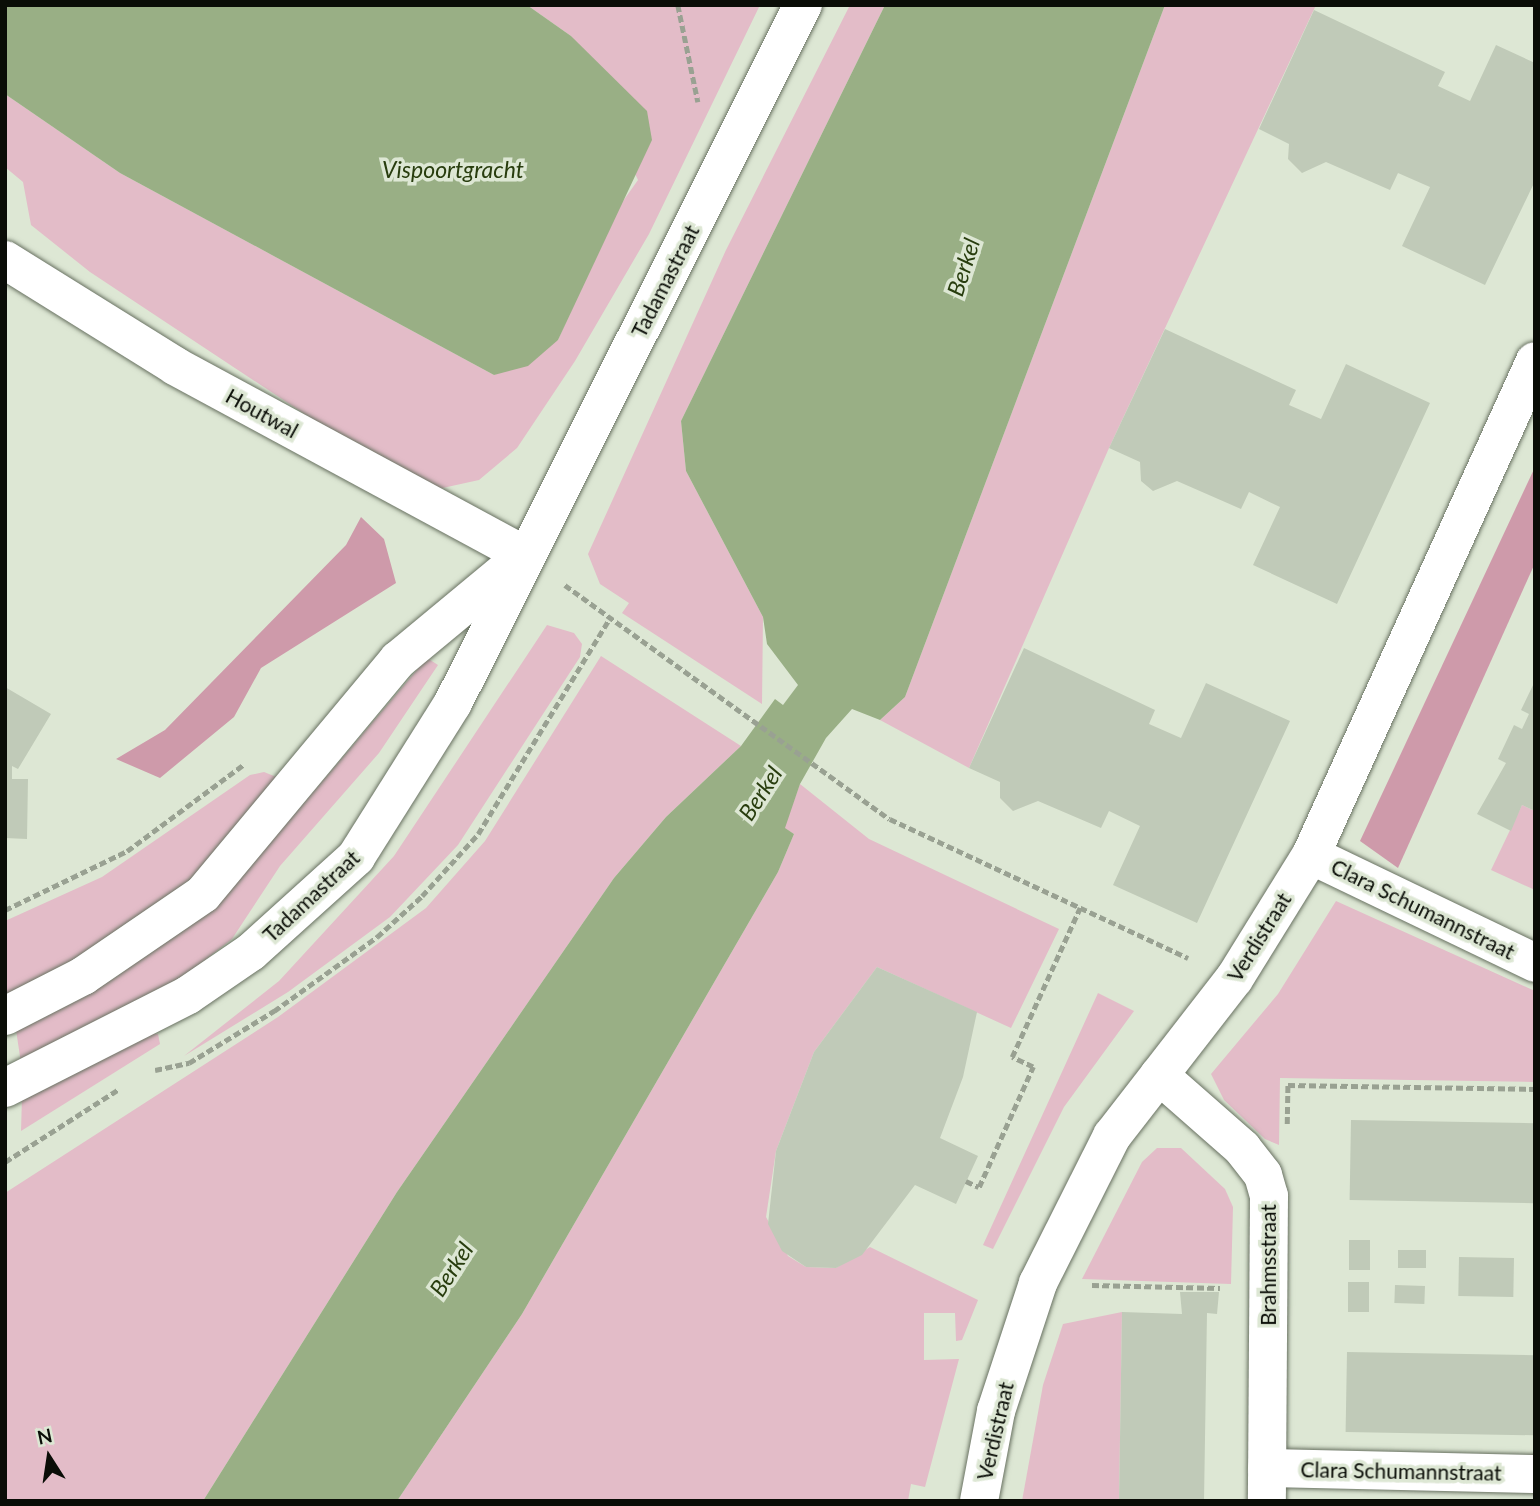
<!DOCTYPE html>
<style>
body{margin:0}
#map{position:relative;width:1540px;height:1506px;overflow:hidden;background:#dde7d4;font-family:Lato,sans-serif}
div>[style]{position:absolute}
.green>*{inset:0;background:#e3bcc8}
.forest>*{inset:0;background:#ce9aaa}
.water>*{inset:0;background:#99af85}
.building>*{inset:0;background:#c0cab8;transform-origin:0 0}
.path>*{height:4.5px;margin-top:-2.25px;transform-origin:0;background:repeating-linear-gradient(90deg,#99a192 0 7px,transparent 0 10.5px)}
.roads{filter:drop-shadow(0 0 2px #687161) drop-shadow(0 0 2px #687161)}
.minor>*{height:38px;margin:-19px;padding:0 19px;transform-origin:19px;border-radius:19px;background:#fff}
.tertiary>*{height:38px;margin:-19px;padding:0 19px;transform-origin:19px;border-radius:19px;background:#fff}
span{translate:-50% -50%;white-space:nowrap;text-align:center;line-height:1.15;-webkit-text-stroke:7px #dde7d4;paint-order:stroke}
.street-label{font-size:21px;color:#0a0d07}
.water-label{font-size:23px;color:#283d0e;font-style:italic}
.frame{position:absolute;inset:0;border:7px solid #0a0d07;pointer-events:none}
.north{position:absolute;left:14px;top:1422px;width:70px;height:70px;-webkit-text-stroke:5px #dde7d4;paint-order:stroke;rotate:348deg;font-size:19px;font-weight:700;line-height:28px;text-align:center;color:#0a0d07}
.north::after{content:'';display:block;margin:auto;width:24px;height:32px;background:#0a0d07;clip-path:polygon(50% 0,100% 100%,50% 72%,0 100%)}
</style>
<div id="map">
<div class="green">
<i style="clip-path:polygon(527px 5px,760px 5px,649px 234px,575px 361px,517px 448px,479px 480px,438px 489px,389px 470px,90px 272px,31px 225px,23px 182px,5px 167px,5px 94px,120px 173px,494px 375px,558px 340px,611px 218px,638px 180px,571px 36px)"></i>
<i style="clip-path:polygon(850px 5px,885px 5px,681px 421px,686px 471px,763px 617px,762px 704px,622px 613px,629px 603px,600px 584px,588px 554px,726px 250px)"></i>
<i style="clip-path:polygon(1165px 5px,1316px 5px,1109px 448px,969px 768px,880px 720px,905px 697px)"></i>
<i style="clip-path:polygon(547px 625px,574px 633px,582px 644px,580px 657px,458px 845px,390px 917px,288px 992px,184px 1056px,279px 981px,394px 856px)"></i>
<i style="clip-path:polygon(601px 656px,741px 746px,666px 817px,614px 878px,397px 1192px,203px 1501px,5px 1501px,5px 1193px,278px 1017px,426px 908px,485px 841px)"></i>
<i style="clip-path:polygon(427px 658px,438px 665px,379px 753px,280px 866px,232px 939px,187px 974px,21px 1063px,16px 1030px,113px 979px,225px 896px)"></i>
<i style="clip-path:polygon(264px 772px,279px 778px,185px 886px,68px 965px,5px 996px,5px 921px,102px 877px,250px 775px)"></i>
<i style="clip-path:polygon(800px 784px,869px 839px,1059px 929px,1011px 1028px,877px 967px,814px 1052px,776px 1151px,766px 1217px,788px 1256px,806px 1267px,836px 1268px,870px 1247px,978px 1300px,962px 1340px,956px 1341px,955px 1313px,924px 1313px,924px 1360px,959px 1359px,925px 1487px,911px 1484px,908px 1501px,397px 1501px,522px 1314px,778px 872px,794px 834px,784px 828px)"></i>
<i style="clip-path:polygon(1522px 805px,1535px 811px,1535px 890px,1491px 870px)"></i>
<i style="clip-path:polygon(1336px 901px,1535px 991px,1535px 1082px,1280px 1078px,1279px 1145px,1265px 1139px,1224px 1100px,1211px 1074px,1278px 994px)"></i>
<i style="clip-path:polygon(1098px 993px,1134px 1011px,1064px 1107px,993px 1249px,983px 1245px)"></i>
<i style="clip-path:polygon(150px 1033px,158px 1034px,160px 1044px,21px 1131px,22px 1097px)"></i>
<i style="clip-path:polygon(1157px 1148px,1181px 1148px,1225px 1189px,1233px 1207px,1231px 1284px,1082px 1279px,1142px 1162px)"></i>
<i style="clip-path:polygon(1122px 1312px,1119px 1501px,1022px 1501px,1043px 1385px,1063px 1324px)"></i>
</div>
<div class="forest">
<i style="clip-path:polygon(1535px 467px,1535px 563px,1398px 868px,1360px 841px)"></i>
<i style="clip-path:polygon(361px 517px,384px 539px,396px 583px,261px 668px,234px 717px,160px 778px,116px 759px,165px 730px,346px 545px)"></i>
</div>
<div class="water">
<i style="clip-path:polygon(5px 5px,527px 5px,571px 36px,647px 111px,652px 140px,558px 340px,528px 366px,494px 375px,120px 173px,5px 94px)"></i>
<i style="clip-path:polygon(885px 5px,1165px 5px,905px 697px,880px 720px,852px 709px,826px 738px,800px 784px,785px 828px,794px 834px,778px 872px,522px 1314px,397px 1501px,203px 1501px,397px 1192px,614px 878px,666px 817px,741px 746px,775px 699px,783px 705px,798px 685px,767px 644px,763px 617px,686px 471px,681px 421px)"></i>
</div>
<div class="building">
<i style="clip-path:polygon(1314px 10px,1445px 72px,1438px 86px,1470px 101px,1496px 45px,1535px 63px,1535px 181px,1485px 285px,1402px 246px,1430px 187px,1398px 173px,1390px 190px,1326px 162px,1302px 173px,1288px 159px,1289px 144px,1259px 129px)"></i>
<i style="clip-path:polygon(1165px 329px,1296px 390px,1289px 405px,1321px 419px,1346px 364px,1430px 403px,1337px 604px,1253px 565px,1280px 507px,1249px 492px,1241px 509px,1177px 481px,1153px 491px,1141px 481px,1140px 462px,1109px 448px)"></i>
<i style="clip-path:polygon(1024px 648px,1155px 710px,1149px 724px,1181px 738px,1206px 683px,1290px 721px,1197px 923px,1113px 885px,1140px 826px,1109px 811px,1101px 828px,1038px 801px,1013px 811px,1000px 798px,1000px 782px,969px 768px)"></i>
<i style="clip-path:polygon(1535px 681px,1535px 811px,1522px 805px,1511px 831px,1477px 814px,1506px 763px,1498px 759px,1514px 725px,1522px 729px,1529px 714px,1521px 710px)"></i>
<i style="clip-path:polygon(5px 687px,51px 714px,18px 769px,12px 766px,12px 779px,28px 779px,27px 839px,5px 838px)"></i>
<i style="clip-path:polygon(877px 967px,977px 1012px,963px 1077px,940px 1138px,978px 1156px,956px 1204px,915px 1185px,862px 1255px,836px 1268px,806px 1267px,782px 1251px,768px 1224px,776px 1151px,814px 1052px)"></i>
<i style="left:1351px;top:1120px;width:184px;height:80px;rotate:1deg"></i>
<i style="left:1349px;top:1240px;width:21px;height:30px"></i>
<i style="left:1398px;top:1250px;width:28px;height:18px"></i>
<i style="left:1459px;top:1257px;width:55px;height:39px;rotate:1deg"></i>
<i style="left:1348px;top:1282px;width:21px;height:30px"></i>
<i style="left:1395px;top:1285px;width:30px;height:18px;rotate:2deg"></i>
<i style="clip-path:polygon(1180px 1292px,1219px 1292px,1217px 1314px,1207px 1313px,1204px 1501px,1119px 1501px,1122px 1312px,1182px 1314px)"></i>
<i style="left:1347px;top:1352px;width:188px;height:80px;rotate:1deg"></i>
</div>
<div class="path">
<i style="left:678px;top:5px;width:99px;rotate:78.3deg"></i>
<i style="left:565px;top:585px;width:400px;rotate:35.8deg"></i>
<i style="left:890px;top:819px;width:329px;rotate:25deg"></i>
<i style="left:5px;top:910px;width:136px;rotate:-25.8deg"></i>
<i style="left:127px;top:851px;width:146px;rotate:-36.6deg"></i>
<i style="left:155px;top:1070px;width:35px;rotate:-12deg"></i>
<i style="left:189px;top:1063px;width:100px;rotate:-31.5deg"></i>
<i style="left:274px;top:1011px;width:127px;rotate:-35.7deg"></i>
<i style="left:377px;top:937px;width:61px;rotate:-42.3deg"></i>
<i style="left:422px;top:896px;width:84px;rotate:-47.9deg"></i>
<i style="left:478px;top:834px;width:253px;rotate:-58.6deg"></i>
<i style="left:1287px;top:1124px;width:39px;rotate:-89deg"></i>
<i style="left:1288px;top:1085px;width:247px;rotate:0.9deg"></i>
<i style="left:5px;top:1162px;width:135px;rotate:-32.6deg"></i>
<i style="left:966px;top:1181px;width:14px;rotate:25deg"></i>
<i style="left:979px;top:1187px;width:132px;rotate:-65.8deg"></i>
<i style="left:1033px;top:1067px;width:23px;rotate:-155deg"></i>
<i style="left:1012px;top:1057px;width:164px;rotate:-65.5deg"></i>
<i style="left:1092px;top:1285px;width:128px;rotate:1.3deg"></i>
</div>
<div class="roads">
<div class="minor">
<i style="left:5px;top:260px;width:200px;rotate:31.9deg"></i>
<i style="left:175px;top:366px;width:397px;rotate:28.4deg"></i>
<i style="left:1311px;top:855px;width:249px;rotate:25.7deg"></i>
<i style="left:1159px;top:1075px;width:111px;rotate:41.3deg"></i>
<i style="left:1242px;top:1148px;width:34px;rotate:52deg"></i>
<i style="left:1263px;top:1175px;width:22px;rotate:74deg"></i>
<i style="left:1269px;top:1196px;width:305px;rotate:90.4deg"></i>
<i style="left:1267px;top:1468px;width:268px;rotate:1.3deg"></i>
<i style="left:979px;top:1501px;width:92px;rotate:-79.3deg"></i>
<i style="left:996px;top:1411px;width:135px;rotate:-71.8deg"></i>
<i style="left:1038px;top:1283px;width:165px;rotate:-63.3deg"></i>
<i style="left:1112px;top:1136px;width:199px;rotate:-52.2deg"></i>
<i style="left:1234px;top:979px;width:146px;rotate:-58.2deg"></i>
<i style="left:1311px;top:855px;width:542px;rotate:-65.61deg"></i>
</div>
<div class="tertiary">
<i style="left:5px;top:1016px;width:88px;rotate:-27.1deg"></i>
<i style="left:83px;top:976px;width:145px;rotate:-34.3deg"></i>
<i style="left:203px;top:894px;width:305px;rotate:-50.2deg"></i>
<i style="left:398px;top:660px;width:152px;rotate:-39.7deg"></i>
<i style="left:5px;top:1088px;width:205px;rotate:-26.9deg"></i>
<i style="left:188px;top:995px;width:76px;rotate:-34.3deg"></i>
<i style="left:251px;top:952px;width:142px;rotate:-42.1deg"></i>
<i style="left:356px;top:857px;width:182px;rotate:-57.8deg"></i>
<i style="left:453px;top:703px;width:781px;rotate:-63.37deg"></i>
</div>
</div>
<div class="street-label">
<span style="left:665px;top:281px;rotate:-63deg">Tadamastraat</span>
<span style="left:262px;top:413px;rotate:29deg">Houtwal</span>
<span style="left:311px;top:896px;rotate:-43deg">Tadamastraat</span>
<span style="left:1423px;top:909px;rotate:26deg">Clara Schumannstraat</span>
<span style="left:1259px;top:937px;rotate:-58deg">Verdistraat</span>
<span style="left:1268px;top:1265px;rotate:-90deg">Brahmsstraat</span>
<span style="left:995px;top:1431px;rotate:-77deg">Verdistraat</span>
<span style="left:1401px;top:1471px;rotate:1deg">Clara Schumannstraat</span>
</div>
<div class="water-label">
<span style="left:453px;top:169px">Vispoortgracht</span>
<span style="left:963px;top:267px;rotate:-72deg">Berkel</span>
<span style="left:760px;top:793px;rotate:-57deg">Berkel</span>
<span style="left:451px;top:1269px;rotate:-57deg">Berkel</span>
</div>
<div class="frame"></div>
<div class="north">N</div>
</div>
